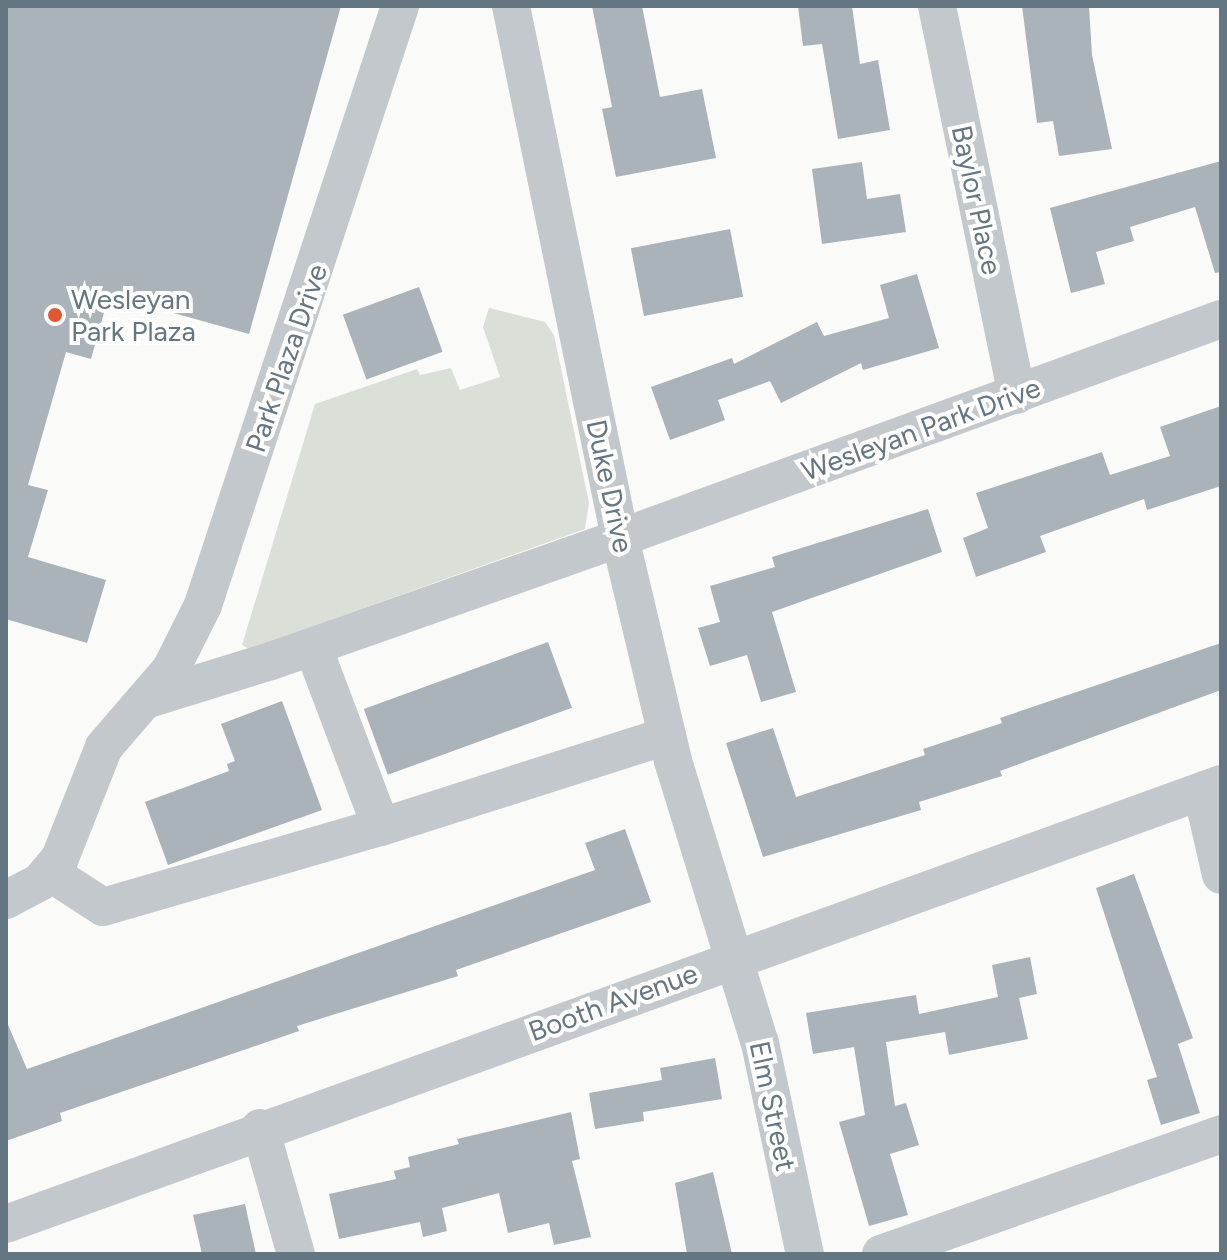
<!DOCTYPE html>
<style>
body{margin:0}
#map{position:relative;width:1227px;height:1260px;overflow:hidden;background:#fafaf8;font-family:Figtree,sans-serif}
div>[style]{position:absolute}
.green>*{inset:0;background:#dadfd7}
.building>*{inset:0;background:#aab3b9;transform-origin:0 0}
.minor>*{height:38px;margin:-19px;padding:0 19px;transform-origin:19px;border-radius:19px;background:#c3c8cc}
.dots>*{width:22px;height:22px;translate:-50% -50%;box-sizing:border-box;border:4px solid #fff;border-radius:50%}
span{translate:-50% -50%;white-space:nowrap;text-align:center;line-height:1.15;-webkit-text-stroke:8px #fff;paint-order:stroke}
.street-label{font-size:28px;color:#657683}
.poi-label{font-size:28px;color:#657683}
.left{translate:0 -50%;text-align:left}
.frame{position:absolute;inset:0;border:8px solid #657683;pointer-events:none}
</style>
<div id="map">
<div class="green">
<i style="clip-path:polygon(489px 308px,545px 322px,554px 335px,589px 503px,585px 529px,249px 649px,242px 645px,315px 404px,417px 369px,420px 375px,451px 368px,460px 390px,500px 377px,483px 327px)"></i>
</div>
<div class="building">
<i style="clip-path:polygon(6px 6px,341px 6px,249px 334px,109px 295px,91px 359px,66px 352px,28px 485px,48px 490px,28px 557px,106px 580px,87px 643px,6px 619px)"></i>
<i style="clip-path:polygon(592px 6px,642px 6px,660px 97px,702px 89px,716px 158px,616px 177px,602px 109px,612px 107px)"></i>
<i style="clip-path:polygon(798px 6px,852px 6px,860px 64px,878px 60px,890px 130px,838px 139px,822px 44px,803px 46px)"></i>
<i style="clip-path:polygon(1022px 6px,1089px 6px,1092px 55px,1112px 149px,1059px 156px,1053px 121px,1037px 123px)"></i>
<i style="clip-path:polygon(1221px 161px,1221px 272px,1215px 273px,1195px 207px,1130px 227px,1134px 241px,1096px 252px,1105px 284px,1071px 293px,1050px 208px)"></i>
<i style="clip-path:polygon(862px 162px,867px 199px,900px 194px,906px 232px,822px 244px,812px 169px)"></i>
<i style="left:730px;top:229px;width:69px;height:101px;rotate:79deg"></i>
<i style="clip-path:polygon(917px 274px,939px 348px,863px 370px,861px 363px,781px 403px,770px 381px,718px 400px,725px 420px,670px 440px,651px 387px,732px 358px,734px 364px,817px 322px,824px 336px,889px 318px,880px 285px)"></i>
<i style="left:419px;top:287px;width:69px;height:81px;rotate:70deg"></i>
<i style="clip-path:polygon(1221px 406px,1221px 486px,1147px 510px,1144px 499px,1040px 536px,1046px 552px,976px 577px,963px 538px,988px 528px,976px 493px,1102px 452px,1110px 475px,1170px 456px,1160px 427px)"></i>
<i style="clip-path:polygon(928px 509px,942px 552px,772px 612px,796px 692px,761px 702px,747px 655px,710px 666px,698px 628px,720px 622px,710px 586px,775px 567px,772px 557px)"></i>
<i style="left:548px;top:642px;width:70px;height:196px;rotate:70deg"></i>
<i style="clip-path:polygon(1221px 643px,1221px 690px,1000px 771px,1002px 776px,919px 802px,921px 810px,763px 857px,726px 743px,773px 728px,796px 797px,925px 755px,923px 749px,1002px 723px,1000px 718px)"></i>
<i style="clip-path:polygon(282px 701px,322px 810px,168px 865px,145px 802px,229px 771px,227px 764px,235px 761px,221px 724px)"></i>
<i style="clip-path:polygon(625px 829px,651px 902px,456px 970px,458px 976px,297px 1026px,299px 1031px,60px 1113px,62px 1121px,6px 1141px,6px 1020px,27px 1069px,595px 870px,585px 843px)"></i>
<i style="clip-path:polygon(1134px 874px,1193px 1038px,1178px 1044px,1200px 1113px,1161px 1125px,1147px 1080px,1157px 1077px,1096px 888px)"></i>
<i style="clip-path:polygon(1030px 957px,1037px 994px,1019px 998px,1028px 1039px,949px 1055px,945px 1032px,886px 1042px,895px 1106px,906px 1103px,919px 1145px,890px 1154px,908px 1215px,869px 1226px,839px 1122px,865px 1115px,854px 1047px,813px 1054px,806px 1013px,916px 995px,919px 1014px,998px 997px,992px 965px)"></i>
<i style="clip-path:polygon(715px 1058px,722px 1099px,643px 1112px,644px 1121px,595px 1129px,589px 1093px,662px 1080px,660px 1068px)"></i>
<i style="clip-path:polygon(571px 1112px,580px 1159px,572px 1161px,591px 1237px,554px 1245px,549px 1223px,508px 1233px,499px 1193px,442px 1208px,447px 1231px,423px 1237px,420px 1222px,339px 1239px,329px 1194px,396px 1179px,394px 1171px,410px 1167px,408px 1157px,459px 1144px,457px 1139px)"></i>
<i style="clip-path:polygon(713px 1172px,732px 1254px,687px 1254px,675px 1183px)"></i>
<i style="clip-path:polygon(245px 1204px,256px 1254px,202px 1254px,193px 1215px)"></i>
</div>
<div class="minor">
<i style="left:511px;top:6px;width:543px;rotate:78.42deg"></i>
<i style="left:620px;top:538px;width:229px;rotate:76.6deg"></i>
<i style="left:673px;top:761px;width:295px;rotate:72.9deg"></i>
<i style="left:760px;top:1043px;width:216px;rotate:78deg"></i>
<i style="left:937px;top:6px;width:397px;rotate:78.4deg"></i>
<i style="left:313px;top:647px;width:192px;rotate:69.3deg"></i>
<i style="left:381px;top:827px;width:300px;rotate:-17.7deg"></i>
<i style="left:148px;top:699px;width:129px;rotate:-17.2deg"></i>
<i style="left:271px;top:661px;width:370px;rotate:-19.4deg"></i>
<i style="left:620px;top:538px;width:640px;rotate:-20.02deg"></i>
<i style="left:1202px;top:792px;width:85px;rotate:77.1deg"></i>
<i style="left:49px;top:872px;width:64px;rotate:32.9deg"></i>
<i style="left:103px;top:907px;width:289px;rotate:-16.1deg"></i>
<i style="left:6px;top:900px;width:38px;rotate:-28deg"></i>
<i style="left:40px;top:882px;width:31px;rotate:-50deg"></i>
<i style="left:60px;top:858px;width:119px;rotate:-68.4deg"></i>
<i style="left:104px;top:747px;width:103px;rotate:-49.3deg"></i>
<i style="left:171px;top:669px;width:72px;rotate:-63.4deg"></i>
<i style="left:203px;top:605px;width:631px;rotate:-71.79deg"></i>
<i style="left:260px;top:1128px;width:131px;rotate:74.1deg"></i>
<i style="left:6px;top:1224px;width:1292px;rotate:-19.91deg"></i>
<i style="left:881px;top:1254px;width:361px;rotate:-19.4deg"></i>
</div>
<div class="dots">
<i style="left:55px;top:315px;background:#e4572e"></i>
</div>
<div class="street-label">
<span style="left:977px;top:200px;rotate:78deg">Baylor Place</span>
<span style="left:286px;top:358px;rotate:-71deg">Park Plaza Drive</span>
<span style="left:921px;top:429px;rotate:-20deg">Wesleyan Park Drive</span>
<span style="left:610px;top:486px;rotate:78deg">Duke Drive</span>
<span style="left:613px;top:1002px;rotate:-20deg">Booth Avenue</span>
<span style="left:773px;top:1106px;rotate:78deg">Elm Street</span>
</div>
<div class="poi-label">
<span class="left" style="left:71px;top:315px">Wesleyan<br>Park Plaza</span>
</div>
<div class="frame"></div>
</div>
